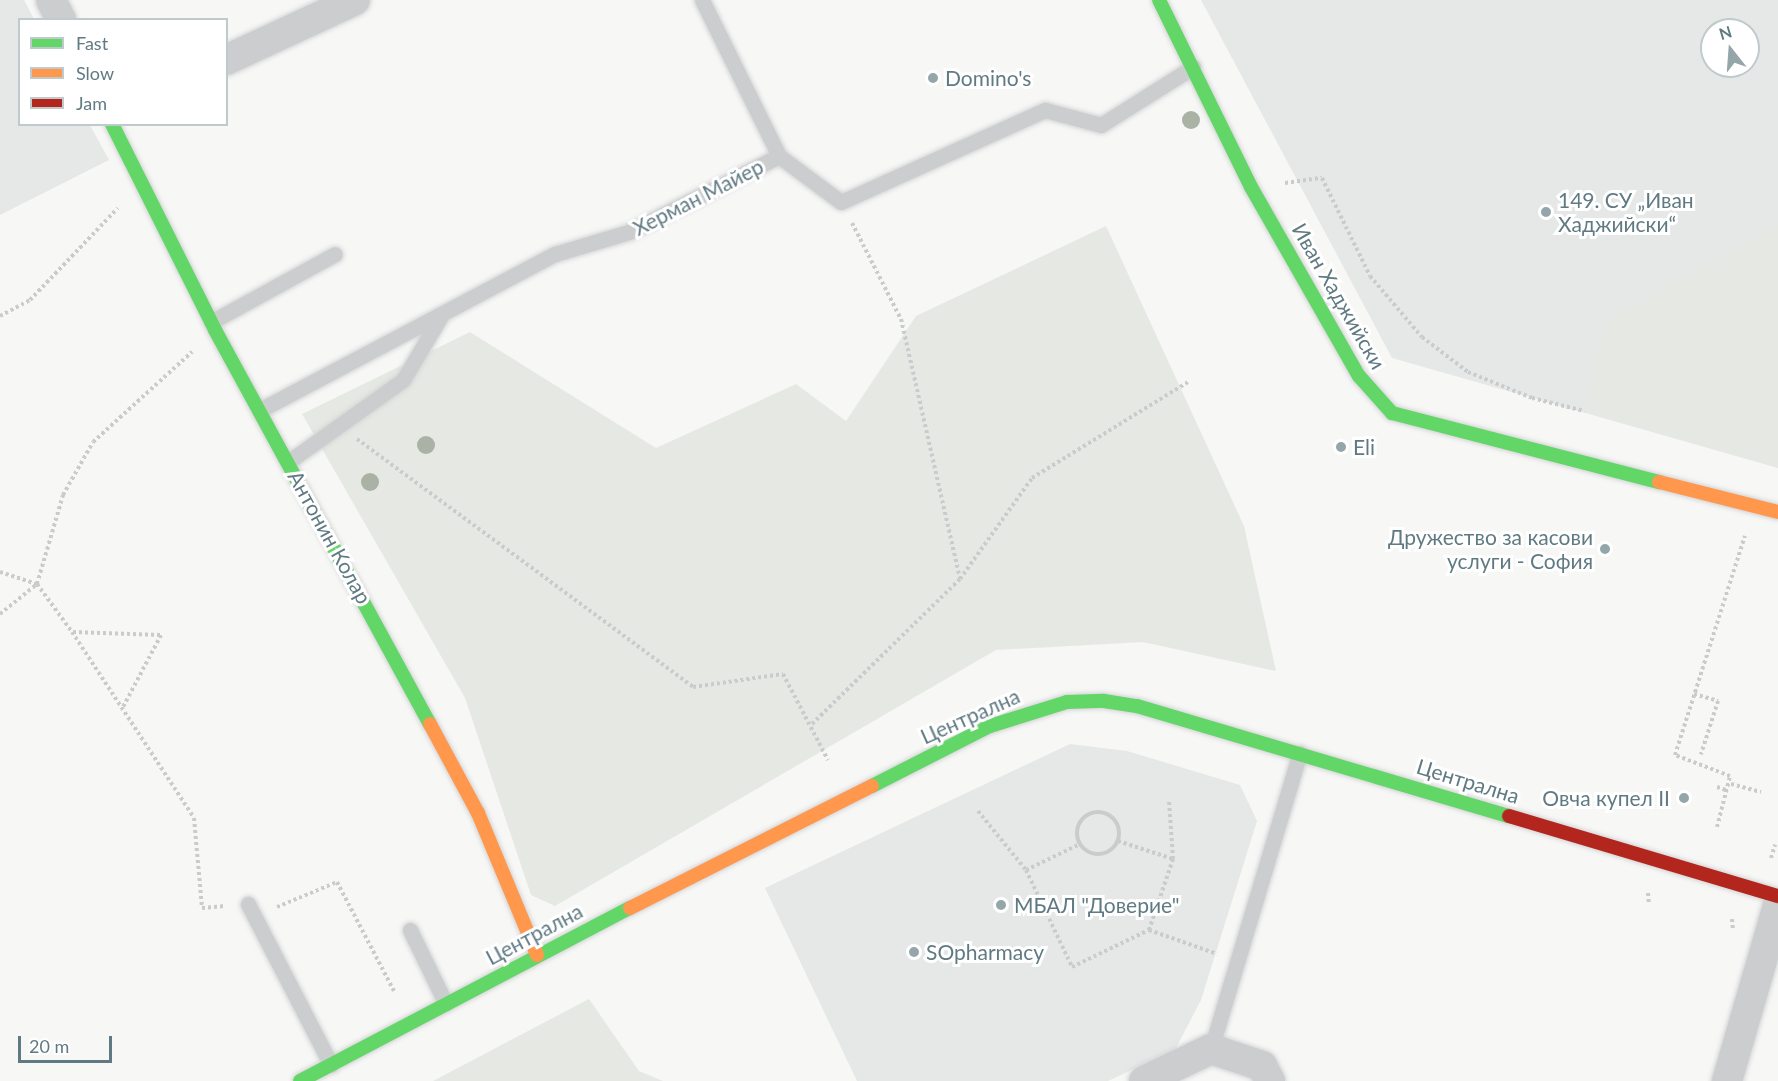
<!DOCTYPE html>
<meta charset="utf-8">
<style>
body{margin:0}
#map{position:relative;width:1778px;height:1081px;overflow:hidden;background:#f7f7f6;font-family:Lato,sans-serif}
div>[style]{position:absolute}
.built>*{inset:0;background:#e5e8e7}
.green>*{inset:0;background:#e6e9e3}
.path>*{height:4px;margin-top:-2px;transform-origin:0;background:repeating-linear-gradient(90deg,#c9cbcc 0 3px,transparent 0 6px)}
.path>.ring{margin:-2px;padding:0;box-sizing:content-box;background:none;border:4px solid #c9cbcc;border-radius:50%}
.roads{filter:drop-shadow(0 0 2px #d4d5d6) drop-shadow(0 0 2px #d4d5d6)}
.lane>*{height:15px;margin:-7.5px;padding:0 7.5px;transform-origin:7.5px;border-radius:7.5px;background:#cbcdce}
.street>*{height:30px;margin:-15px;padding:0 15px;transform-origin:15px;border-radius:15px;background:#cbcdce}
.fast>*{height:14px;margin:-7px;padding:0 7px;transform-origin:7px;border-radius:7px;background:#63d668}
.slow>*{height:14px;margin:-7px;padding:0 7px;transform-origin:7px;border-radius:7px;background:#ff974d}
.jam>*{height:14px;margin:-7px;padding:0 7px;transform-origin:7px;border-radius:7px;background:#b3261e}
.trees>*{width:18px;height:18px;margin:-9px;border-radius:50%;background:#a9b2a4}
.dots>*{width:16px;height:16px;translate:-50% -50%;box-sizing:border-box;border:3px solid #fff;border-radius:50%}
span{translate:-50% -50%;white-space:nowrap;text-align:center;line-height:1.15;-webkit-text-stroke:6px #fff;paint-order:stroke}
.poi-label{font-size:21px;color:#607a83}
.left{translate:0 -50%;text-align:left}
.right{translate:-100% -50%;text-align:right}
.street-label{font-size:21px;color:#607a83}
.legend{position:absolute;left:18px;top:18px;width:210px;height:108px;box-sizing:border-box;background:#fff;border:2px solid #bfcacd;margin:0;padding:8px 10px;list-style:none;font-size:18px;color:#607a83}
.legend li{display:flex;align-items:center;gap:12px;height:30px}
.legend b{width:30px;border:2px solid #bfcacd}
.north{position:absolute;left:1700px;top:18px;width:60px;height:60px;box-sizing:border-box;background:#fff;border:2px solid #bfcacd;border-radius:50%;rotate:343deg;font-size:16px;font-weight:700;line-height:24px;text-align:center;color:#607a83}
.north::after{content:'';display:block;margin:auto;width:21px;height:27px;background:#95a6ab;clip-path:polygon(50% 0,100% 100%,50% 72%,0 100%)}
.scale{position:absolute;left:18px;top:1036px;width:94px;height:27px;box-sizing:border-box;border:3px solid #607a83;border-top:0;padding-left:8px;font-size:18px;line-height:21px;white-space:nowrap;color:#607a83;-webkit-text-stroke:4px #fff;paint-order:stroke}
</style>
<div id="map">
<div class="built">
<i style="clip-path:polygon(0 0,24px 0,34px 19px,20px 20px,20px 124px,90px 125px,109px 160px,0 215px)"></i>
<i style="clip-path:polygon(evenodd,1201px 0,1778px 0,1778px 468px,1392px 358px,1201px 0,1712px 30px,1748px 30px,1748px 66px,1712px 66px,1712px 30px)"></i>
<i style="clip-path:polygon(1070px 744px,1127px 751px,1240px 785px,1257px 821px,1201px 1000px,1175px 1050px,1108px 1081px,857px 1081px,765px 888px)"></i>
</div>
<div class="green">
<i style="clip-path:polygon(1778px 224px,1778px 468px,1584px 411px,1604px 330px,1601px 324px)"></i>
<i style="clip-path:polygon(1106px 226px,1244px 526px,1276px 671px,1143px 642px,996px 650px,555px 906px,531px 895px,465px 698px,302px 414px,470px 332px,656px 448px,796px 384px,846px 421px,916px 316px)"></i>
<i style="clip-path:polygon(589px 999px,639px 1071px,663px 1081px,433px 1081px)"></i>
</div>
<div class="path">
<i style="left:1285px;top:183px;width:37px;rotate:-8deg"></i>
<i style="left:1322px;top:178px;width:109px;rotate:63.9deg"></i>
<i style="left:1370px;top:276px;width:80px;rotate:49.6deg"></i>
<i style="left:1422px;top:337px;width:58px;rotate:37.3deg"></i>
<i style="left:1468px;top:372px;width:69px;rotate:22.1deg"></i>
<i style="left:1532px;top:398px;width:54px;rotate:14deg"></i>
<i style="left:852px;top:223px;width:108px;rotate:63deg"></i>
<i style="left:901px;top:319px;width:266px;rotate:77.2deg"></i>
<i style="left:0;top:316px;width:34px;rotate:-28deg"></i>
<i style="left:30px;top:300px;width:127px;rotate:-46.3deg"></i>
<i style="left:357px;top:439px;width:418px;rotate:36.4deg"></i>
<i style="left:693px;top:687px;width:91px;rotate:-8.2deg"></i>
<i style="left:783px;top:674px;width:97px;rotate:62.4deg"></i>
<i style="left:0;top:572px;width:39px;rotate:18deg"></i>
<i style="left:37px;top:584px;width:59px;rotate:53.9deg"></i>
<i style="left:72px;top:632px;width:222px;rotate:56.7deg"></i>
<i style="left:194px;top:818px;width:90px;rotate:84.9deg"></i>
<i style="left:202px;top:908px;width:23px;rotate:-5deg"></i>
<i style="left:0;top:614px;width:48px;rotate:-39deg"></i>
<i style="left:37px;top:584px;width:93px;rotate:-73.7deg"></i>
<i style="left:63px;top:495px;width:61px;rotate:-60.5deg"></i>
<i style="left:93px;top:442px;width:134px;rotate:-42.3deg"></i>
<i style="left:73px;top:632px;width:88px;rotate:2deg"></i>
<i style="left:161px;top:635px;width:81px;rotate:117.8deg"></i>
<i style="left:1694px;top:694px;width:25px;rotate:16deg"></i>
<i style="left:1718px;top:701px;width:56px;rotate:107.8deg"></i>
<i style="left:812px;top:724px;width:207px;rotate:-44.4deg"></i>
<i style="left:960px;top:579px;width:124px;rotate:-54.5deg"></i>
<i style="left:1032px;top:478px;width:183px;rotate:-31.6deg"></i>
<i style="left:1731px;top:784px;width:31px;rotate:15deg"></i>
<i style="left:1717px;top:787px;width:9px;rotate:18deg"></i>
<i style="left:978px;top:811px;width:76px;rotate:50.9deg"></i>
<i style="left:1026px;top:870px;width:107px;rotate:64.6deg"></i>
<i style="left:1072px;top:967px;width:85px;rotate:-25.7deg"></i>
<i style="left:1149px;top:930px;width:72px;rotate:19.4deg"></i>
<i class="ring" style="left:1077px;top:812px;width:38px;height:38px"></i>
<i style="left:1717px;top:827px;width:53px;rotate:-75.7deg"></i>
<i style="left:1730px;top:776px;width:59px;rotate:-159.1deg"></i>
<i style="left:1675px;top:755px;width:230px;rotate:-72.3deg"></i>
<i style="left:1118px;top:841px;width:58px;rotate:18.1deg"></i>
<i style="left:1771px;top:858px;width:14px;rotate:-73deg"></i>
<i style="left:1026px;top:870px;width:60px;rotate:-25.7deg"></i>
<i style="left:1648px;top:893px;width:11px;rotate:85deg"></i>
<i style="left:277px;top:907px;width:65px;rotate:-22.6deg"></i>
<i style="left:337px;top:882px;width:123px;rotate:62.4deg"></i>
<i style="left:1732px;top:919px;width:11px;rotate:85deg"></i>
<i style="left:1149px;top:930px;width:75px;rotate:-71.3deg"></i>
<i style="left:1173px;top:859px;width:59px;rotate:-93.9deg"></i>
</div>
<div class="roads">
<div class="lane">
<i style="left:702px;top:0;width:174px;rotate:63.7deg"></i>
<i style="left:779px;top:156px;width:77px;rotate:36.6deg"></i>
<i style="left:841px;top:202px;width:224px;rotate:-24.3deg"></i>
<i style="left:1045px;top:110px;width:58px;rotate:15deg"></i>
<i style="left:1101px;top:125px;width:109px;rotate:-32.2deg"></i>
<i style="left:211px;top:322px;width:141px;rotate:-28.7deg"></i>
<i style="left:260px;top:410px;width:334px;rotate:-27.9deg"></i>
<i style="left:555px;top:254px;width:77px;rotate:-16.6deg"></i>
<i style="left:629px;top:232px;width:168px;rotate:-26.9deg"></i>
<i style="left:288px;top:462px;width:141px;rotate:-35.5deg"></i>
<i style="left:403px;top:380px;width:74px;rotate:-59.3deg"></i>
<i style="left:248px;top:904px;width:181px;rotate:62.7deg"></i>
<i style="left:410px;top:930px;width:82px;rotate:64.1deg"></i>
<i style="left:1211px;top:1049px;width:309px;rotate:-73.3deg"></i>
</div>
<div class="street">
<i style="left:51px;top:0;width:22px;rotate:63deg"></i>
<i style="left:226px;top:60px;width:142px;rotate:-24.9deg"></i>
<i style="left:1144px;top:1081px;width:74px;rotate:-25.5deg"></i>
<i style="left:1211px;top:1049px;width:54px;rotate:18.4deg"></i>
<i style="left:1262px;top:1066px;width:17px;rotate:62deg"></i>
<i style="left:1727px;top:1081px;width:183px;rotate:-73.8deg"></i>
</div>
<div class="fast">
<i style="left:1159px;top:0;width:208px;rotate:63.8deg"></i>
<i style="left:1251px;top:187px;width:218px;rotate:60.3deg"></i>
<i style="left:1359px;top:376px;width:50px;rotate:48.3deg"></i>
<i style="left:1392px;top:413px;width:276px;rotate:14.5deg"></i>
<i style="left:112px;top:124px;width:230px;rotate:63.4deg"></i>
<i style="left:215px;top:330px;width:449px;rotate:61.4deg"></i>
<i style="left:872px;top:786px;width:132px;rotate:-27deg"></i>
<i style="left:990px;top:726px;width:81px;rotate:-17.3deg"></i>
<i style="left:1067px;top:702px;width:37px;rotate:-2deg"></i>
<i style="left:1104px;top:701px;width:33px;rotate:9deg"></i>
<i style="left:1137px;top:706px;width:388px;rotate:16.5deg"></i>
<i style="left:300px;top:1081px;width:373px;rotate:-27.7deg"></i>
</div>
<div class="slow">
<i style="left:1659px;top:482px;width:123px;rotate:14.1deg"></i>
<i style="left:430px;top:724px;width:101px;rotate:61.7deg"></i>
<i style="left:478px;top:813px;width:154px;rotate:67.4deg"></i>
<i style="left:630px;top:908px;width:271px;rotate:-26.8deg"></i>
</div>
<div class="jam">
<i style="left:1509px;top:816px;width:281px;rotate:16.6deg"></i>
</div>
</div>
<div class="trees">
<i style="left:1191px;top:120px"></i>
<i style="left:426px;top:445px"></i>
<i style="left:370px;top:482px"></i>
</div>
<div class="dots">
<i style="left:933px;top:78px;background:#95a6ab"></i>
<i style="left:1546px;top:212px;background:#95a6ab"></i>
<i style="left:1341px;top:447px;background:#95a6ab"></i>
<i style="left:1605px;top:549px;background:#95a6ab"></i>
<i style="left:1684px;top:798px;background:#95a6ab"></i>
<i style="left:1001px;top:905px;background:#95a6ab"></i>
<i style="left:914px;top:952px;background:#95a6ab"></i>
</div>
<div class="poi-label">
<span class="left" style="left:945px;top:78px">Domino's</span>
<span class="left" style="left:1558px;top:212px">149. СУ „Иван<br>Хаджийски“</span>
<span class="left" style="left:1353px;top:447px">Eli</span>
<span class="right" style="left:1593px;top:549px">Дружество за касови<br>услуги - София</span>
<span class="right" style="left:1670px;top:798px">Овча купел II</span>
<span class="left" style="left:1014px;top:905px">МБАЛ "Доверие"</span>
<span class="left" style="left:926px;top:952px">SOpharmacy</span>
</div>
<div class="street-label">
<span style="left:698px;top:197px;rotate:-27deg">Херман Майер</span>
<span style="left:1339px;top:296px;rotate:60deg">Иван Хаджийски</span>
<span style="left:330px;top:537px;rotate:61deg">Антонин Колар</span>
<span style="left:970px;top:716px;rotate:-24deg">Централна</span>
<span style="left:1468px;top:781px;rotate:17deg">Централна</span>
<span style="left:534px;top:934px;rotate:-28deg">Централна</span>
</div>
<ul class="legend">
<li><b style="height:8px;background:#63d668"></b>Fast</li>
<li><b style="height:8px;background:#ff974d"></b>Slow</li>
<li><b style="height:8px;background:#b3261e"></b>Jam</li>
</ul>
<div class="north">N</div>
<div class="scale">20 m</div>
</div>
